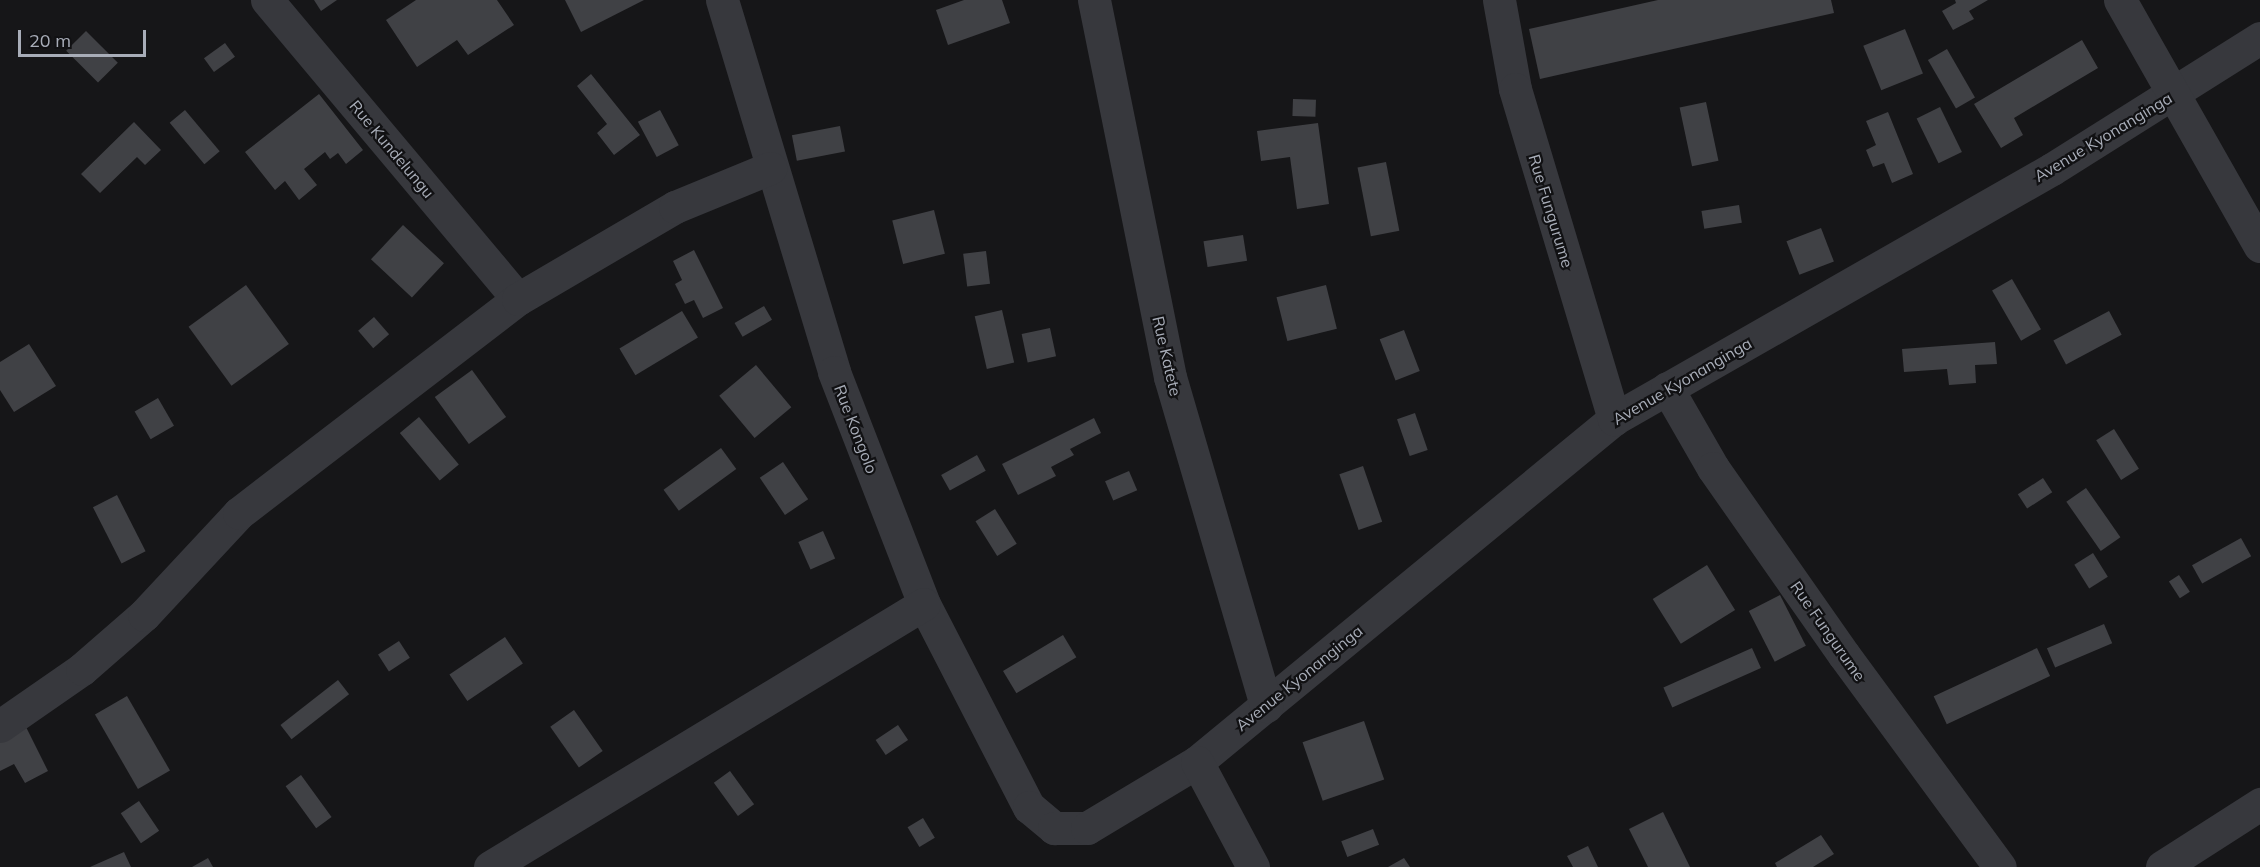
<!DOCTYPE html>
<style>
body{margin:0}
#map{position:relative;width:2260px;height:867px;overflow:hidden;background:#161618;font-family:Mulish,sans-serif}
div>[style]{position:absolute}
.building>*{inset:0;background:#404145;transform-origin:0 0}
.street>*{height:33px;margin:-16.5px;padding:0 16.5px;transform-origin:16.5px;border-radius:16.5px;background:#37383d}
span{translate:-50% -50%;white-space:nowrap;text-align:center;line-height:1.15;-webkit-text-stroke:4.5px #111113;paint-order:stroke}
.street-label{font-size:16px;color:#a8adb8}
.scale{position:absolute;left:18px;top:30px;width:128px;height:27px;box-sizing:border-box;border:3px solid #a8adb8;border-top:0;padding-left:8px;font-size:18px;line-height:21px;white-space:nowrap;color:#a8adb8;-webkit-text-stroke:4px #111113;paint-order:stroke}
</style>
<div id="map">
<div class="building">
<i style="clip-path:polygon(314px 0,337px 0,321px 11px)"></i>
<i style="clip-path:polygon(416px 0,497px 0,514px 25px,468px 55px,457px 40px,417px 67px,386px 20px)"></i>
<i style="clip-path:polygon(565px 0,644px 0,581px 32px)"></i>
<i style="clip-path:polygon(964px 0,1002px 0,1010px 23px,948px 45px,936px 10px)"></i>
<i style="clip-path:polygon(1658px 0,1831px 0,1834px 13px,1540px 79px,1529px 29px)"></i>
<i style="clip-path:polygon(1955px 0,1988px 0,1969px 11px,1974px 19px,1953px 30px,1942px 11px,1956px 3px)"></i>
<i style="left:1905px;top:29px;width:48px;height:45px;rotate:68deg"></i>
<i style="left:86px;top:31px;width:45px;height:28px;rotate:45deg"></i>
<i style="clip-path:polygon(2082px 40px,2098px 68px,2014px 118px,2023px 135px,2001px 148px,1974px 104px)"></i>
<i style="left:225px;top:43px;width:17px;height:26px;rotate:54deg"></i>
<i style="left:1947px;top:49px;width:56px;height:22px;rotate:60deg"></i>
<i style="clip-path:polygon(591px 74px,640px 135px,614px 155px,597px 133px,607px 124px,577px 86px)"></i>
<i style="clip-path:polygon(319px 94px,363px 150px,346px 164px,338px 153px,330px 159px,325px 152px,304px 169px,317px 185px,299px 200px,285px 181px,275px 190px,245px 152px)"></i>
<i style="left:1293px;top:99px;width:23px;height:17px;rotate:2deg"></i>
<i style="left:1706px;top:102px;width:60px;height:27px;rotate:78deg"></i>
<i style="left:1940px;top:107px;width:50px;height:26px;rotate:64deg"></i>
<i style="left:185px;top:110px;width:54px;height:20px;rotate:50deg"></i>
<i style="left:660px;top:110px;width:40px;height:25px;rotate:62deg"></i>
<i style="clip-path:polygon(1888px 112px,1913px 174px,1892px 183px,1884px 163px,1873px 167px,1866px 150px,1876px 145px,1866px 121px)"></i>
<i style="clip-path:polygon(134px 122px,161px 150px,145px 165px,137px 157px,100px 193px,81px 174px)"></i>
<i style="clip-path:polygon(1318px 123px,1329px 204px,1297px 209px,1290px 157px,1261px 161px,1257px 131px)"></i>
<i style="left:840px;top:126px;width:26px;height:49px;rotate:79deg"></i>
<i style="left:1386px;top:162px;width:70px;height:29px;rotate:79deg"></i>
<i style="left:1739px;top:205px;width:18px;height:38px;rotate:81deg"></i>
<i style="left:934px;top:210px;width:45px;height:43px;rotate:76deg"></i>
<i style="left:403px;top:225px;width:56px;height:47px;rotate:43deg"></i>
<i style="left:1821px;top:228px;width:36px;height:37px;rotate:69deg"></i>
<i style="left:1243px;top:235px;width:26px;height:40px;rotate:81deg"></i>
<i style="clip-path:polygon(694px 250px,723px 308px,703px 318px,694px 300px,685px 304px,675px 284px,682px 280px,673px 261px)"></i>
<i style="left:986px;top:251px;width:33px;height:23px;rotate:83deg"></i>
<i style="left:2012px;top:279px;width:58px;height:23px;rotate:60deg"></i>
<i style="left:246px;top:285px;width:73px;height:71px;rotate:54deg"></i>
<i style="left:1326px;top:285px;width:45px;height:51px;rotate:76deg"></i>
<i style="left:764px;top:306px;width:16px;height:34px;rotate:60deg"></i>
<i style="left:1002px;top:310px;width:54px;height:28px;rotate:77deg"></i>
<i style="left:682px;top:311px;width:31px;height:73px;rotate:59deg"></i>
<i style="left:2109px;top:311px;width:27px;height:63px;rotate:62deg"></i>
<i style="left:374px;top:317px;width:23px;height:21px;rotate:49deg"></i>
<i style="left:1050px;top:328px;width:29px;height:29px;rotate:78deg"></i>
<i style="left:1404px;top:330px;width:44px;height:26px;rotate:69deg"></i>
<i style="clip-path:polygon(1995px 342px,1997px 364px,1975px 365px,1976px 383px,1949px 385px,1947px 369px,1904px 372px,1902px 349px)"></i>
<i style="clip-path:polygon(29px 344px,56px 386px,14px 412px,0 390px,0 362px)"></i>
<i style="left:756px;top:365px;width:55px;height:48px;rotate:50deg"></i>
<i style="left:472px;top:370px;width:58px;height:46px;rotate:54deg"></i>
<i style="left:158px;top:398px;width:32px;height:27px;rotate:60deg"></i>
<i style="left:1415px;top:413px;width:39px;height:19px;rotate:71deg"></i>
<i style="left:419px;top:417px;width:62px;height:25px;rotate:50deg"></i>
<i style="clip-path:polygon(1094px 418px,1101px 433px,1070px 449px,1074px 455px,1051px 467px,1056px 476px,1018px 495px,1002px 464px)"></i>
<i style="left:2114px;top:429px;width:47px;height:21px;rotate:58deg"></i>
<i style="left:721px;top:448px;width:26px;height:71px;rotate:54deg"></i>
<i style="left:977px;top:455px;width:18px;height:41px;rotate:61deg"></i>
<i style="left:783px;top:462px;width:45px;height:28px;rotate:56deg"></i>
<i style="left:1363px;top:466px;width:59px;height:25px;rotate:71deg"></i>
<i style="left:1129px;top:471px;width:21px;height:26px;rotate:67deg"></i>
<i style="left:2043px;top:478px;width:17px;height:30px;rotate:57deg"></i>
<i style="left:2086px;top:488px;width:60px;height:24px;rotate:55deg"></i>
<i style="left:117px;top:495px;width:63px;height:27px;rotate:63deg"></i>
<i style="left:995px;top:509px;width:41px;height:23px;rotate:58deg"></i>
<i style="left:823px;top:531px;width:30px;height:27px;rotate:66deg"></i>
<i style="left:2241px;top:538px;width:21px;height:56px;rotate:61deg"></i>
<i style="left:2093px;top:553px;width:28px;height:22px;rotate:58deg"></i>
<i style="left:1707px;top:565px;width:53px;height:64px;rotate:58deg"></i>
<i style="left:2179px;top:575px;width:20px;height:12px;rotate:57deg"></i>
<i style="left:1780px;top:595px;width:57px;height:35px;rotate:63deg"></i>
<i style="left:2104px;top:624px;width:21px;height:62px;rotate:67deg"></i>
<i style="left:1063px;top:635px;width:26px;height:70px;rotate:59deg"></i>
<i style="left:505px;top:637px;width:32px;height:67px;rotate:56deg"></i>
<i style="left:399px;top:641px;width:20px;height:25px;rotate:57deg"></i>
<i style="left:1752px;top:648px;width:22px;height:97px;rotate:66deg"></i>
<i style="left:2037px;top:648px;width:31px;height:114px;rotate:65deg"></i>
<i style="left:338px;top:680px;width:18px;height:73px;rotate:52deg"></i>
<i style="left:127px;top:696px;width:86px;height:37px;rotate:60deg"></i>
<i style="left:574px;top:710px;width:50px;height:29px;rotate:55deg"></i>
<i style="left:1364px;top:721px;width:62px;height:65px;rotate:71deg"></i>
<i style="left:898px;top:725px;width:18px;height:27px;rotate:56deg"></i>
<i style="clip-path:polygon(26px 727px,48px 771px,25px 783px,14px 764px,0 771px,0 740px)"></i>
<i style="left:730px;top:771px;width:41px;height:20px;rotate:54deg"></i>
<i style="left:301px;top:775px;width:52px;height:19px;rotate:54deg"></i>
<i style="left:139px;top:801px;width:36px;height:22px;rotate:56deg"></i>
<i style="clip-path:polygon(1663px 812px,1690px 867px,1648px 867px,1629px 829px)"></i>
<i style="left:923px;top:818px;width:23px;height:18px;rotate:59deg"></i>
<i style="left:1373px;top:829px;width:17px;height:34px;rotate:69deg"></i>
<i style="clip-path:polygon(1821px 835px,1834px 854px,1813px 867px,1777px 867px,1775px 863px)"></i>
<i style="clip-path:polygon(1588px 846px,1598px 867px,1573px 867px,1567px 856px)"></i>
<i style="clip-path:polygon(124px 852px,131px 867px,90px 867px)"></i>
<i style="clip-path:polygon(208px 858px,213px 867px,192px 867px)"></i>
<i style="clip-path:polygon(1404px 858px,1410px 867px,1388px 867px)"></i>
</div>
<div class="street">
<i style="left:267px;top:0;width:390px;rotate:50deg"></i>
<i style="left:722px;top:0;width:388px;rotate:73.2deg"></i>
<i style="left:834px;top:372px;width:249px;rotate:68.8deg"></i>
<i style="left:924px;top:604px;width:229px;rotate:62.7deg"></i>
<i style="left:1029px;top:807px;width:33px;rotate:40deg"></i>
<i style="left:1054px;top:828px;width:33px"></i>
<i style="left:1087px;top:828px;width:128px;rotate:-31deg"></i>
<i style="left:1197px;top:762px;width:540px;rotate:-39.44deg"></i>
<i style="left:1614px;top:419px;width:504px;rotate:-29.72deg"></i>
<i style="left:2052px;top:169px;width:246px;rotate:-32.2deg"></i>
<i style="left:1094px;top:0;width:385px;rotate:78.6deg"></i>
<i style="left:1170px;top:377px;width:343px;rotate:73.7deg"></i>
<i style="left:1499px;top:0;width:90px;rotate:79.8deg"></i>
<i style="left:1515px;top:89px;width:345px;rotate:73.3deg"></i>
<i style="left:2120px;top:0;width:283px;rotate:60.4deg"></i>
<i style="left:1667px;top:388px;width:92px;rotate:60.1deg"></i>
<i style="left:1713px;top:468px;width:228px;rotate:55deg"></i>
<i style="left:1844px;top:655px;width:263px;rotate:53.7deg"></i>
<i style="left:0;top:726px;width:100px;rotate:-34.8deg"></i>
<i style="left:82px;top:669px;width:82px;rotate:-41.1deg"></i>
<i style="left:144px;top:615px;width:139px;rotate:-47deg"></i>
<i style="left:239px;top:513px;width:352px;rotate:-37.5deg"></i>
<i style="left:518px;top:299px;width:182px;rotate:-30.4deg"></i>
<i style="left:675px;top:207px;width:103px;rotate:-22.3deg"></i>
<i style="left:1197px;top:762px;width:119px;rotate:61.9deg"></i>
<i style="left:490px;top:867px;width:507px;rotate:-31.22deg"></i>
<i style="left:2162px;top:867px;width:117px;rotate:-32.7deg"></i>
</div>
<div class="street-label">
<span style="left:2103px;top:137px;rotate:-31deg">Avenue Kyonanginga</span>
<span style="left:392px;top:149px;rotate:50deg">Rue Kundelungu</span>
<span style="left:1551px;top:211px;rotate:73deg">Rue Fungurume</span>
<span style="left:1167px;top:356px;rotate:77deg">Rue Katete</span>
<span style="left:1682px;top:381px;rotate:-30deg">Avenue Kyonanginga</span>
<span style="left:856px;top:429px;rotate:69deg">Rue Kongolo</span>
<span style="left:1828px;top:631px;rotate:55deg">Rue Fungurume</span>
<span style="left:1299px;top:678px;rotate:-39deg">Avenue Kyonanginga</span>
</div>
<div class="scale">20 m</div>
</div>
